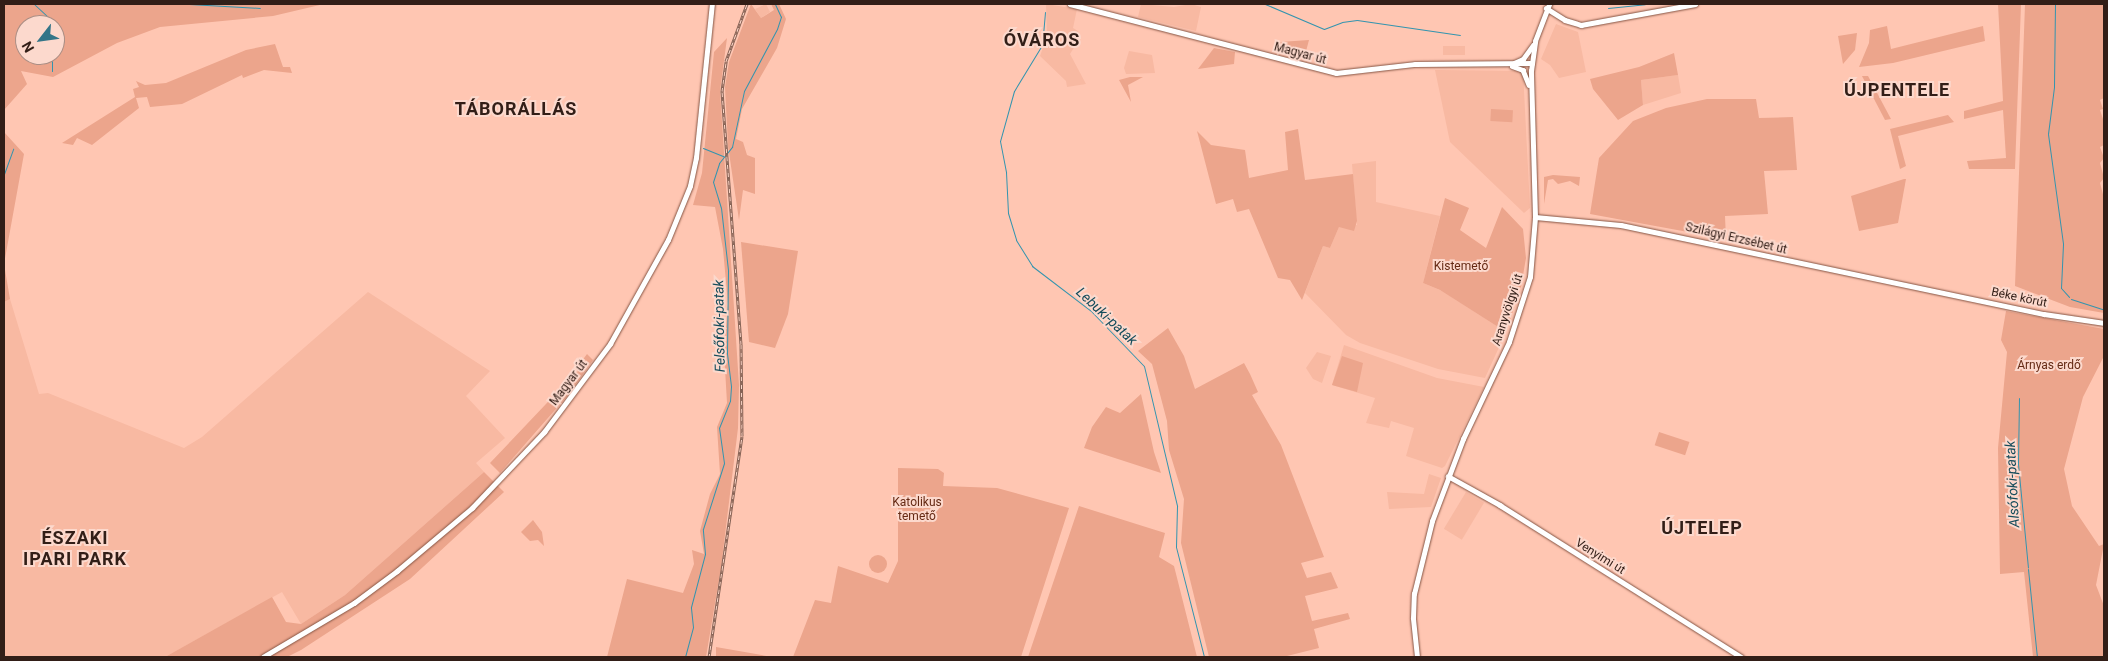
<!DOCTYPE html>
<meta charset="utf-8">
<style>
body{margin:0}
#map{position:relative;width:2108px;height:661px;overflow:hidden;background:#ffc6b2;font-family:Roboto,sans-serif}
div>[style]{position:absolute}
.built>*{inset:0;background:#f8b9a2;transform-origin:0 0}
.green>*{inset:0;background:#eca58c;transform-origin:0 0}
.round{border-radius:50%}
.stream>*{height:1px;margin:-0.5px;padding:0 0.5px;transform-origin:0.5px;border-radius:0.5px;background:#3294af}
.roads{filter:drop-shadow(0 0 1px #855544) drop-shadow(0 0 1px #855544)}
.minor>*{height:4.5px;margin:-2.25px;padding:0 2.25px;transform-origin:2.25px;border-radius:2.25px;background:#fff}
.rail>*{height:3px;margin-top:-1.5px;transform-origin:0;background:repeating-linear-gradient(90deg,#fcd9cd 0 4px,#856255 0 8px);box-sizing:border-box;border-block:1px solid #856255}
span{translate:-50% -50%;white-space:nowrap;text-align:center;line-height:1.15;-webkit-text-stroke:4px #fcd9cd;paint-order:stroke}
.street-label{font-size:12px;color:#321e17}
.park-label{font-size:12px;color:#652a14}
.water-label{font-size:14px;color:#154c5b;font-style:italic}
.district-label{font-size:18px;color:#321e17;font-weight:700;letter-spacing:1px}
.frame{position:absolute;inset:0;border:5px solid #321e17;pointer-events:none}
.north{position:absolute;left:15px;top:15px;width:50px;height:50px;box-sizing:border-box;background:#fcd9cd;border:1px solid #ab8e84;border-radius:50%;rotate:240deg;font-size:14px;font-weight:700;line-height:20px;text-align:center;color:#321e17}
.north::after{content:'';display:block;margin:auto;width:18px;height:22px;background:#347588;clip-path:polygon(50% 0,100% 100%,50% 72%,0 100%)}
</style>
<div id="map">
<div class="built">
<i style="clip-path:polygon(766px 4px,770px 12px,761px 18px,755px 9px)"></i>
<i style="clip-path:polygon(1046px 4px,1077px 9px,1073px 28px,1078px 31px,1080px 38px,1070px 54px,1086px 84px,1067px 87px,1066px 81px,1040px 56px,1047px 36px)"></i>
<i style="clip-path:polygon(1141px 4px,1174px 7px,1191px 4px,1201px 7px,1196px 31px,1138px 17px)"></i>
<i style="clip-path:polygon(1556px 24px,1578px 32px,1586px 72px,1559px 78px,1550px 65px,1541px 59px)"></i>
<i style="left:1443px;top:46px;width:22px;height:9px"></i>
<i style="clip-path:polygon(1129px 51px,1152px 55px,1155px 73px,1126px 74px,1124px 68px)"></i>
<i style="clip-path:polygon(1435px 70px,1523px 71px,1530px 208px,1524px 213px,1450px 142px)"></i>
<i style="clip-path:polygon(1678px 75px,1681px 93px,1643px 105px,1641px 80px)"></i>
<i style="clip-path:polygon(1376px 161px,1376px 202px,1440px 216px,1423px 283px,1442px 291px,1506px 332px,1485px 378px,1438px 369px,1360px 343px,1346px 335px,1305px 293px,1323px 246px,1330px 248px,1339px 227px,1357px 225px,1352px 164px)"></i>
<i style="clip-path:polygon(368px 292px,490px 371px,466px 396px,505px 438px,476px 463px,484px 472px,345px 595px,301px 624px,282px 592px,165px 657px,4px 657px,4px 302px,10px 299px,39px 394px,48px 393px,184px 448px,202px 437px)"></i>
<i style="clip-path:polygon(1344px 345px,1437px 378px,1484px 387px,1445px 466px,1442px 468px,1406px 456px,1414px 428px,1391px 421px,1389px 428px,1366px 423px,1375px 398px,1332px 385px)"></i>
<i style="clip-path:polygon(1317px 352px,1331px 356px,1322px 383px,1313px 379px,1306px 368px)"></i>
<i style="clip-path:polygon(1429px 474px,1441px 478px,1431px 507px,1389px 509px,1387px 492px,1424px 494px)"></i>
<i style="left:1466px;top:492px;width:21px;height:43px;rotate:31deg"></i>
</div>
<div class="green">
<i style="clip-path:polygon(evenodd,4px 4px,324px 4px,273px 16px,160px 27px,117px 43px,53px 77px,21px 71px,27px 84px,4px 110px,4px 4px,25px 25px,55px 25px,55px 55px,25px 55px,25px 25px)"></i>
<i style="clip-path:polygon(751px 4px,761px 18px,774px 10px,771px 4px,779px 4px,786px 19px,777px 48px,742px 109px,736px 139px,743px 142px,747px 155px,755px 158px,755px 194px,743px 190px,739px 220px,728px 146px,725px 87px,729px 62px)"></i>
<i style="clip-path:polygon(1998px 4px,2021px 4px,2015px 169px,1969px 169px,1967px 161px,2006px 158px,2003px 110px,1964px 119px,1964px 111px,2003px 101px)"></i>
<i style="clip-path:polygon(2025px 4px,2104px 4px,2104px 98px,2100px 100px,2103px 109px,2100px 110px,2104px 122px,2104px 145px,2100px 147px,2104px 158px,2100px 163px,2104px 178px,2100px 183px,2104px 198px,2104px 313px,2070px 307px,2015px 286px)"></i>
<i style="clip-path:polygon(1887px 26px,1891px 49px,1983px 26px,1985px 41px,1893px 63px,1859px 67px,1869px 43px,1870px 30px)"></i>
<i style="clip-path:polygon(1857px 33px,1855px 50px,1843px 64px,1838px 36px)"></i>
<i style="clip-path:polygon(727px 38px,720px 91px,739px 385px,738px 428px,721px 568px,706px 657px,607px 657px,627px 579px,683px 593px,694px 564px,692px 550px,704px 554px,700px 531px,710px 494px,720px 474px,717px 427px,727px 403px,724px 351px,728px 304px,723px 249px,715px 207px,693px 205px,702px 173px,714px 52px)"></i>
<i style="clip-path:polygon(1309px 40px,1305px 55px,1281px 48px,1280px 42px)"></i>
<i style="clip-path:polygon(275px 44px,283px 67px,290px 67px,292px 73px,264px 70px,243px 78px,242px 75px,182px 104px,150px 107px,147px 97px,136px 98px,139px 108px,92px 145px,77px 138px,73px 145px,62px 143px,135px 97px,133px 89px,139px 87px,136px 81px,145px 85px,166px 83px,246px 50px)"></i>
<i style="clip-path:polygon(1214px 48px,1235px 52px,1234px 64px,1198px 69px)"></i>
<i style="clip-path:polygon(1674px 53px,1678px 75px,1641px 80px,1643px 105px,1618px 120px,1593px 89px,1590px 79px,1639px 67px)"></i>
<i style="clip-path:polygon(1862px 76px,1868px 76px,1891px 119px,1885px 120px)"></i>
<i style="clip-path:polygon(1130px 77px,1143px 77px,1128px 85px,1131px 102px,1119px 80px)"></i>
<i style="clip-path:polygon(1707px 99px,1756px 99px,1759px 118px,1793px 117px,1797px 170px,1764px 171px,1768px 214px,1725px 216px,1726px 239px,1590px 214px,1599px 158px,1633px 121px,1666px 108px)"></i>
<i style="left:1491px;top:109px;width:22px;height:12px;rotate:3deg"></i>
<i style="clip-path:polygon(1948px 115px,1954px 122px,1898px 136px,1906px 166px,1900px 169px,1890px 129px)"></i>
<i style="clip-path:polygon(1298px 129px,1305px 180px,1353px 174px,1357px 221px,1354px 231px,1339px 227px,1330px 248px,1323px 246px,1302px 300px,1290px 280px,1278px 278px,1249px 209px,1237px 212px,1233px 199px,1216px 204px,1197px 131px,1211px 145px,1245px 150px,1249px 178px,1288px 170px,1285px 132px)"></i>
<i style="clip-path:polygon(4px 132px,24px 154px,4px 264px,10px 299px,4px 302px)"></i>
<i style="clip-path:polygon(1553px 175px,1580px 177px,1579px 186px,1570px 181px,1558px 184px,1553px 179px,1548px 180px,1544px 204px,1544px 177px)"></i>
<i style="clip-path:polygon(1904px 179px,1906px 179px,1898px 223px,1859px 231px,1851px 196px)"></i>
<i style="clip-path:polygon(1445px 198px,1469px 208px,1460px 230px,1486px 248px,1502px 207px,1523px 229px,1526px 258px,1521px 287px,1506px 332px,1440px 290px,1423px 283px)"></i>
<i style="clip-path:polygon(741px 242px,798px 251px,788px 314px,775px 348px,749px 342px)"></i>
<i style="clip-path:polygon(2006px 311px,2104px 329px,2104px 356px,2083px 397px,2064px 469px,2072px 506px,2099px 546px,2104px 544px,2096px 585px,2104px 606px,2104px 657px,2033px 657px,2024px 572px,2000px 574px,1998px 448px,2007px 352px,2001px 340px)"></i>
<i style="clip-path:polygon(1168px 328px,1184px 356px,1195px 389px,1244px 363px,1250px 374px,1258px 392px,1252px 395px,1281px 445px,1324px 557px,1301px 563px,1307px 578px,1331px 572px,1338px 588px,1305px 596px,1312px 621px,1348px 613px,1350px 619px,1314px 629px,1319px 648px,1283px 657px,1209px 657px,1181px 543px,1184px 499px,1169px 450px,1167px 421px,1152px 364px,1138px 351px)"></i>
<i style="clip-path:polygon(587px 354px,593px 360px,568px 395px,500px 473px,490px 463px,564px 385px)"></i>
<i style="clip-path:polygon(1342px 356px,1363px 363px,1357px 392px,1332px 385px)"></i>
<i style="clip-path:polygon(1141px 394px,1154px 452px,1161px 473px,1084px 448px,1092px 427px,1106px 407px,1120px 413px)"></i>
<i style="left:1659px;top:432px;width:32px;height:14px;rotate:18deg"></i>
<i style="clip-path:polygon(898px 468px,938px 469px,944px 473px,943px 486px,997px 488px,1069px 508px,1021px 657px,793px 657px,815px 600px,831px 603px,838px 566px,888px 583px,898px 561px)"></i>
<i style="clip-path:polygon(484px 472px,504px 492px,410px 579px,301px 650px,287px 657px,165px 657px,272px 597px,286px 622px,301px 624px,345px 595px)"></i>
<i style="clip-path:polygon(1079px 506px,1165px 533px,1159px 557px,1174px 566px,1197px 657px,1028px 657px)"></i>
<i style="clip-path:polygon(533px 520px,542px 532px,544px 546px,538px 540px,530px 541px,521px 532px)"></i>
<i class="round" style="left:869px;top:555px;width:18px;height:18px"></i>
<i style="clip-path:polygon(716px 647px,756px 654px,772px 657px,716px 657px)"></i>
</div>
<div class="stream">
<i style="left:34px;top:4px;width:34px;rotate:43deg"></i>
<i style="left:59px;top:27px;width:12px;rotate:110deg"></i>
<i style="left:189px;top:4px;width:71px;rotate:3.2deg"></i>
<i style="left:1265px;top:4px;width:64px;rotate:23deg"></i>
<i style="left:1324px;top:29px;width:19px;rotate:-21deg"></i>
<i style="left:1342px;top:22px;width:15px;rotate:-8deg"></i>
<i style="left:1357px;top:20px;width:104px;rotate:8.3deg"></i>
<i style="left:2055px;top:4px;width:83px;rotate:90.7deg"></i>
<i style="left:2054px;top:87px;width:47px;rotate:97.3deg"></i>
<i style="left:2048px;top:134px;width:111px;rotate:82.2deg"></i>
<i style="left:2063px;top:244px;width:44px;rotate:92.6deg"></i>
<i style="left:2061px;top:288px;width:12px;rotate:48deg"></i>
<i style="left:1608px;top:8px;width:37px;rotate:-6deg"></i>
<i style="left:1045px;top:12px;width:33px;rotate:95deg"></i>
<i style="left:1042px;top:45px;width:54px;rotate:121.3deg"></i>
<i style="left:1014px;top:91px;width:52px;rotate:105.6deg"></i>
<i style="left:1000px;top:141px;width:32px;rotate:79deg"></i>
<i style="left:1006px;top:172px;width:41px;rotate:87.2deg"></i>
<i style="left:1008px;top:213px;width:28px;rotate:73deg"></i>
<i style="left:1016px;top:240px;width:31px;rotate:58deg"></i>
<i style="left:1032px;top:266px;width:74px;rotate:37.3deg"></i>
<i style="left:1091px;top:311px;width:76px;rotate:46.1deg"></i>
<i style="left:1144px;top:366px;width:144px;rotate:76.7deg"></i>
<i style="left:1177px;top:506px;width:41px;rotate:91.4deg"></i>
<i style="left:1176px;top:547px;width:114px;rotate:75.7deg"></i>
<i style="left:52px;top:71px;width:16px;rotate:-90deg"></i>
<i style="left:703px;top:148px;width:22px;rotate:22deg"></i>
<i style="left:4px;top:174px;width:27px;rotate:-70deg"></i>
<i style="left:2071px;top:299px;width:35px;rotate:18deg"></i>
<i style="left:2019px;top:398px;width:66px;rotate:90.9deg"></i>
<i style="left:2018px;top:464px;width:104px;rotate:84.5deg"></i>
<i style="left:2028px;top:569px;width:88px;rotate:84.2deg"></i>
<i style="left:685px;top:657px;width:31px;rotate:-75deg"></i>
<i style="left:693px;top:627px;width:20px;rotate:-96deg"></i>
<i style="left:691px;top:607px;width:55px;rotate:-75.2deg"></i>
<i style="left:705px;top:554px;width:25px;rotate:-95deg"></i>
<i style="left:703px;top:529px;width:69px;rotate:-72.3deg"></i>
<i style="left:724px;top:463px;width:35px;rotate:-98deg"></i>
<i style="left:719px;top:428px;width:29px;rotate:-68deg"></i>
<i style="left:730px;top:401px;width:15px;rotate:-86deg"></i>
<i style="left:731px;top:386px;width:32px;rotate:-97deg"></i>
<i style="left:727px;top:354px;width:84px;rotate:-89.3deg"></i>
<i style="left:728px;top:270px;width:62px;rotate:-96.4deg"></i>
<i style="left:721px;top:208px;width:27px;rotate:-107deg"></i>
<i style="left:713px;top:182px;width:20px;rotate:-72deg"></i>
<i style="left:719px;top:163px;width:21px;rotate:-51deg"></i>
<i style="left:732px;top:147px;width:57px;rotate:-77.9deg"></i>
<i style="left:744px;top:91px;width:70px;rotate:-62deg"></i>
<i style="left:777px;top:29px;width:13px;rotate:-72deg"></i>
<i style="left:781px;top:17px;width:14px;rotate:-115deg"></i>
</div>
<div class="roads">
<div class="minor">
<i style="left:1070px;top:4px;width:275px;rotate:14.5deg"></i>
<i style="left:1336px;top:73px;width:80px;rotate:-6.5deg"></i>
<i style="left:1415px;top:64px;width:117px;rotate:-0.5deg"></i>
<i style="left:1546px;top:8px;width:22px;rotate:32deg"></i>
<i style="left:1565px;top:20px;width:17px;rotate:17deg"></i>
<i style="left:1581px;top:25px;width:116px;rotate:-10.4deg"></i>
<i style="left:1514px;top:63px;width:10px;rotate:-24deg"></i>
<i style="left:1523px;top:59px;width:17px;rotate:-54deg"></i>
<i style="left:1512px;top:66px;width:12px;rotate:20deg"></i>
<i style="left:1523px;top:70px;width:16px;rotate:68deg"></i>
<i style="left:1535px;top:217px;width:86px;rotate:5.3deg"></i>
<i style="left:1621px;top:225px;width:432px;rotate:11.9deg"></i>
<i style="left:2044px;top:314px;width:61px;rotate:8.5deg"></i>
<i style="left:1448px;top:476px;width:60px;rotate:29.1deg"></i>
<i style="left:1500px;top:505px;width:285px;rotate:32.2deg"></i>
<i style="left:263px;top:657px;width:106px;rotate:-30.7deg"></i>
<i style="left:354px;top:603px;width:54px;rotate:-36.7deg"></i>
<i style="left:397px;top:571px;width:98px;rotate:-40deg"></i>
<i style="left:472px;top:508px;width:105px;rotate:-46.5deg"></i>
<i style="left:544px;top:432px;width:110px;rotate:-53.1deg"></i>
<i style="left:610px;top:344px;width:119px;rotate:-60.9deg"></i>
<i style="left:668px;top:240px;width:58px;rotate:-67.8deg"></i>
<i style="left:690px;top:186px;width:29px;rotate:-78deg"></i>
<i style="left:696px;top:158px;width:155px;rotate:-84.1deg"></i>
<i style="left:1417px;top:657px;width:39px;rotate:-96deg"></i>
<i style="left:1413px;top:618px;width:24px;rotate:-88deg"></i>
<i style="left:1414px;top:594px;width:75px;rotate:-76.1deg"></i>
<i style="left:1432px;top:521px;width:88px;rotate:-69.3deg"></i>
<i style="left:1463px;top:439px;width:107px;rotate:-64.6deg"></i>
<i style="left:1509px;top:342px;width:68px;rotate:-72.1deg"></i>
<i style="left:1530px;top:277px;width:60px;rotate:-85.2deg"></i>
<i style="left:1535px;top:217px;width:146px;rotate:-91.6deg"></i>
<i style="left:1531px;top:71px;width:30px;rotate:-82deg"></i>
<i style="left:1535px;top:41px;width:40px;rotate:-69deg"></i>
</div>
</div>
<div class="rail">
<i style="left:709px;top:657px;width:223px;rotate:-81.5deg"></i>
<i style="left:742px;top:436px;width:92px;rotate:-90.6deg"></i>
<i style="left:741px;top:344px;width:254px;rotate:-94.3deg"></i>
<i style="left:722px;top:91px;width:30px;rotate:-82deg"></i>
<i style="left:726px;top:61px;width:61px;rotate:-69.8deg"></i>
</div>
<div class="street-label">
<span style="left:1300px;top:54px;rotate:15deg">Magyar út</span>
<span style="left:1736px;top:239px;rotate:13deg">Szilágyi Erzsébet út</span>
<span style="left:2019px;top:298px;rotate:12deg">Béke körút</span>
<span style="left:1508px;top:310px;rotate:-72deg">Aranyvölgyi út</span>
<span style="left:569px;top:383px;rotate:-53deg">Magyar út</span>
<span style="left:1600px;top:557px;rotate:32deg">Venyimi út</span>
</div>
<div class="park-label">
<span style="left:1461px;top:267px">Kistemető</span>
<span style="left:2049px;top:366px">Árnyas erdő</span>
<span style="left:917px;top:510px">Katolikus<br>temető</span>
</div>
<div class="water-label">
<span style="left:1107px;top:316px;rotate:43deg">Lebuki-patak</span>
<span style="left:719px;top:326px;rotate:-91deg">Felsőfoki-patak</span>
<span style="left:2012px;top:484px;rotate:-93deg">Alsófoki-patak</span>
</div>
<div class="district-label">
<span style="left:1042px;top:40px">ÓVÁROS</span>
<span style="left:1897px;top:90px">ÚJPENTELE</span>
<span style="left:516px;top:109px">TÁBORÁLLÁS</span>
<span style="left:1702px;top:528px">ÚJTELEP</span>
<span style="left:75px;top:549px">ÉSZAKI<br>IPARI PARK</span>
</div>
<div class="frame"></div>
<div class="north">N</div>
</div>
